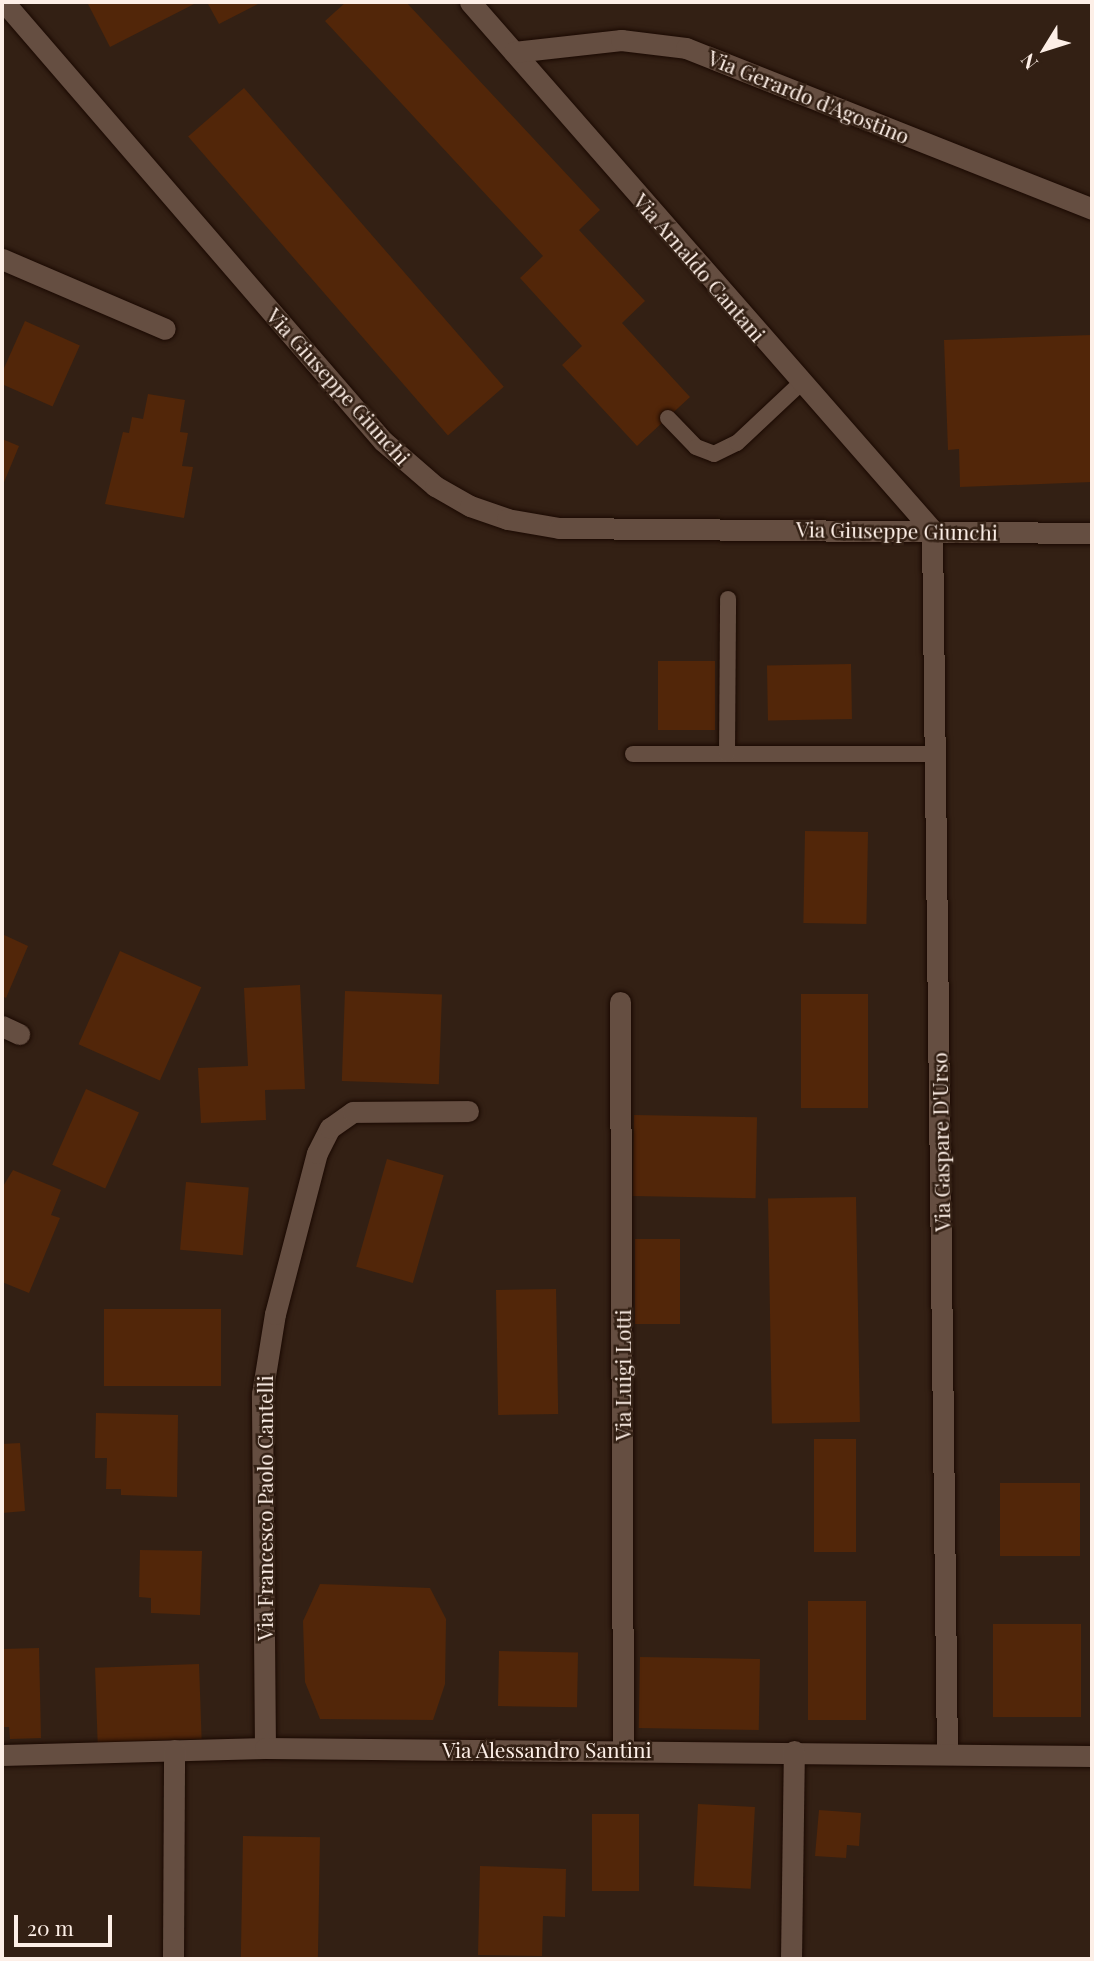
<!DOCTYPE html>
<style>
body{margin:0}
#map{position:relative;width:1094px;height:1961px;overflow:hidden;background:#332014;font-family:"Playfair Display",serif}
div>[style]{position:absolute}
.building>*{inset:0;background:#522609;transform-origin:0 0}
.roads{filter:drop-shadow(0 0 2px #1a0902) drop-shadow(0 0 2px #1a0902)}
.service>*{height:16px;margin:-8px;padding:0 8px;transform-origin:8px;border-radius:8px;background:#654e41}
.minor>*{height:21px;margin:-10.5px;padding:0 10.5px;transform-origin:10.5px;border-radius:10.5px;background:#654e41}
span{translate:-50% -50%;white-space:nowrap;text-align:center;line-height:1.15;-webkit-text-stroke:5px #332014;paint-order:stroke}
.street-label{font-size:21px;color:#fdefe7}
.frame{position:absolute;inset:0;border:4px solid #fdefe7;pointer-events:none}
.north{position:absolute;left:1010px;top:14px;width:70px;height:70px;-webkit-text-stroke:5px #332014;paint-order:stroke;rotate:232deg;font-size:19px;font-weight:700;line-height:28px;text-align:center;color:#fdefe7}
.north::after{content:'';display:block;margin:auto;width:24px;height:32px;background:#fdefe7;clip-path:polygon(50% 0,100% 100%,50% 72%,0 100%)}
.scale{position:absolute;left:14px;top:1915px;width:98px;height:32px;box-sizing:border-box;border:4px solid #fdefe7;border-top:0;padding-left:9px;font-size:21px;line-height:24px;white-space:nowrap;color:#fdefe7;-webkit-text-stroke:5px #332014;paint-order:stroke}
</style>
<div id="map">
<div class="building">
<i style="clip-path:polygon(87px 2px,198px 2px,110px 47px)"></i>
<i style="clip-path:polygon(207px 2px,262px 2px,219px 24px)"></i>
<i style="clip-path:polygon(346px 2px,406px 2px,600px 210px,579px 230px,645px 301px,622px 323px,690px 397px,637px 446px,562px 365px,582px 346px,520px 278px,543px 256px,325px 21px)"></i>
<i style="left:244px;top:88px;width:396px;height:74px;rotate:49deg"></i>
<i style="left:25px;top:321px;width:60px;height:67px;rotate:24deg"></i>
<i style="clip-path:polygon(1092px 335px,1092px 482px,960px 487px,959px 449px,948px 450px,944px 340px)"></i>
<i style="clip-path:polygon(148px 394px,185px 400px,180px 432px,188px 433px,182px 466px,193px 467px,184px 518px,105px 504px,123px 432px,129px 433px,132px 417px,143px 419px)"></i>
<i style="clip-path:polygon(2px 439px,19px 446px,2px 487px)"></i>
<i style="left:715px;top:661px;width:69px;height:57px;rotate:90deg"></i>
<i style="left:851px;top:664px;width:55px;height:84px;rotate:89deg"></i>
<i style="left:805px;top:831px;width:63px;height:92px;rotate:1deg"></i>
<i style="clip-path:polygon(2px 934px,28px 946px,6px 998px,2px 996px)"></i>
<i style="left:120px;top:951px;width:89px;height:102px;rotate:24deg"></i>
<i style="clip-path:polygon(300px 985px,305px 1089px,265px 1090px,266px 1120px,201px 1123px,198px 1068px,248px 1066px,244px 988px)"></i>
<i style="left:345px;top:991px;width:97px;height:90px;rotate:2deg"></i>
<i style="left:801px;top:994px;width:67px;height:114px"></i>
<i style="left:86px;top:1089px;width:58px;height:83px;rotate:24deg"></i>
<i style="left:634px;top:1115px;width:123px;height:81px;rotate:1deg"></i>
<i style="left:387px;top:1159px;width:59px;height:112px;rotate:16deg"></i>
<i style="clip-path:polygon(13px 1170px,61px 1190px,51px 1215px,60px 1218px,29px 1293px,2px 1282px,2px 1188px)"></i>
<i style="left:186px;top:1182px;width:63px;height:68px;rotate:5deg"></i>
<i style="left:856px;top:1197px;width:225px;height:88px;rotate:89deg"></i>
<i style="left:635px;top:1239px;width:45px;height:85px"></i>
<i style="left:556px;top:1289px;width:125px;height:60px;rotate:89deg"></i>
<i style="left:104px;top:1309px;width:117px;height:77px"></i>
<i style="clip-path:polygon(96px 1413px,178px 1415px,177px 1497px,121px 1495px,121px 1489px,106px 1489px,107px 1458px,95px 1458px)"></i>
<i style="left:814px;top:1439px;width:42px;height:113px"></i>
<i style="clip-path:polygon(20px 1443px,25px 1511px,2px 1513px,2px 1444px)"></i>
<i style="left:1000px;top:1483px;width:80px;height:73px"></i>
<i style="clip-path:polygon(140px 1550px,202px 1551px,200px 1615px,151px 1613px,151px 1598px,139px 1597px)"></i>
<i style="clip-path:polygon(320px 1584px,430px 1588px,446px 1619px,445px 1684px,433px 1720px,320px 1719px,305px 1682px,303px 1621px)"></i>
<i style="left:808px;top:1601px;width:58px;height:119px"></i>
<i style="left:993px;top:1624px;width:88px;height:93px"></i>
<i style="clip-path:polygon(39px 1648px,41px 1738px,10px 1739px,9px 1727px,2px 1727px,2px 1649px)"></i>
<i style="left:499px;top:1651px;width:79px;height:55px;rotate:1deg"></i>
<i style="left:640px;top:1657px;width:120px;height:71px;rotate:1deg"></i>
<i style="left:199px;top:1664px;width:75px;height:104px;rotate:88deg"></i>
<i style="left:698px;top:1804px;width:57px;height:82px;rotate:3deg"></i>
<i style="clip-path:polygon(819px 1810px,861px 1813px,859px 1846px,847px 1845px,846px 1858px,815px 1856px)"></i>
<i style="left:592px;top:1814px;width:47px;height:77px"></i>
<i style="left:243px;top:1836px;width:77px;height:123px;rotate:1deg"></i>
<i style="clip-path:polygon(480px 1866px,566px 1869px,565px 1917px,543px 1916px,542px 1956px,478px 1955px)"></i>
</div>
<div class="roads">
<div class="service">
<i style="left:668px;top:418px;width:40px;rotate:46deg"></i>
<i style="left:696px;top:447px;width:19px;rotate:21deg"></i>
<i style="left:714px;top:454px;width:25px;rotate:-26deg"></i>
<i style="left:737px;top:443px;width:88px;rotate:-43.2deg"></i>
<i style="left:633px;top:754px;width:303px"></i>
<i style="left:727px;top:754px;width:155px;rotate:-89.6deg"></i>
</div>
<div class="minor">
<i style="left:4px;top:2px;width:580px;rotate:49.2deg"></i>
<i style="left:383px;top:441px;width:69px;rotate:40.9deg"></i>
<i style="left:435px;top:486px;width:40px;rotate:29.7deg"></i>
<i style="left:470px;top:506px;width:39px;rotate:19deg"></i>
<i style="left:507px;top:519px;width:53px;rotate:9.8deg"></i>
<i style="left:559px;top:528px;width:533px;rotate:0.54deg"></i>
<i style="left:470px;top:2px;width:702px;rotate:48.81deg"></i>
<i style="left:514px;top:52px;width:108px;rotate:-6.4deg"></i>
<i style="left:621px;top:40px;width:65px;rotate:7deg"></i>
<i style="left:686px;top:48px;width:437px;rotate:21.6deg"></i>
<i style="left:2px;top:259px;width:177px;rotate:23.2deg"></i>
<i style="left:932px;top:530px;width:1223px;rotate:89.3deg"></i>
<i style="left:620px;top:1002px;width:747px;rotate:89.77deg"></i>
<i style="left:2px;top:1026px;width:19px;rotate:25deg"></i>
<i style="left:265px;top:1748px;width:354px;rotate:-90.5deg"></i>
<i style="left:262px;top:1394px;width:81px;rotate:-80.8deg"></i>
<i style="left:275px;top:1314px;width:166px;rotate:-75.4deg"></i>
<i style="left:317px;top:1153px;width:28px;rotate:-63deg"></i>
<i style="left:330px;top:1128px;width:28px;rotate:-35deg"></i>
<i style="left:353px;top:1112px;width:115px;rotate:-0.5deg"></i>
<i style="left:2px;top:1755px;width:263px;rotate:-1.5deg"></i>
<i style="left:265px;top:1748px;width:827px;rotate:0.55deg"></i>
<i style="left:173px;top:1959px;width:209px;rotate:-89.7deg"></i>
<i style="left:791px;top:1959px;width:208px;rotate:-89.2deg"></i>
</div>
</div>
<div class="street-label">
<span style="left:809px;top:96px;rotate:22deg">Via Gerardo d'Agostino</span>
<span style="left:700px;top:267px;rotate:49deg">Via Arnaldo Cantani</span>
<span style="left:339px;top:386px;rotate:48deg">Via Giuseppe Giunchi</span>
<span style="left:897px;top:530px;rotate:1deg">Via Giuseppe Giunchi</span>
<span style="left:940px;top:1142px;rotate:-91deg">Via Gaspare D'Urso</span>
<span style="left:622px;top:1375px;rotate:-90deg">Via Luigi Lotti</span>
<span style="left:264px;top:1508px;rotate:-90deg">Via Francesco Paolo Cantelli</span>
<span style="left:547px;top:1749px">Via Alessandro Santini</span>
</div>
<div class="frame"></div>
<div class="north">N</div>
<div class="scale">20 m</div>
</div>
